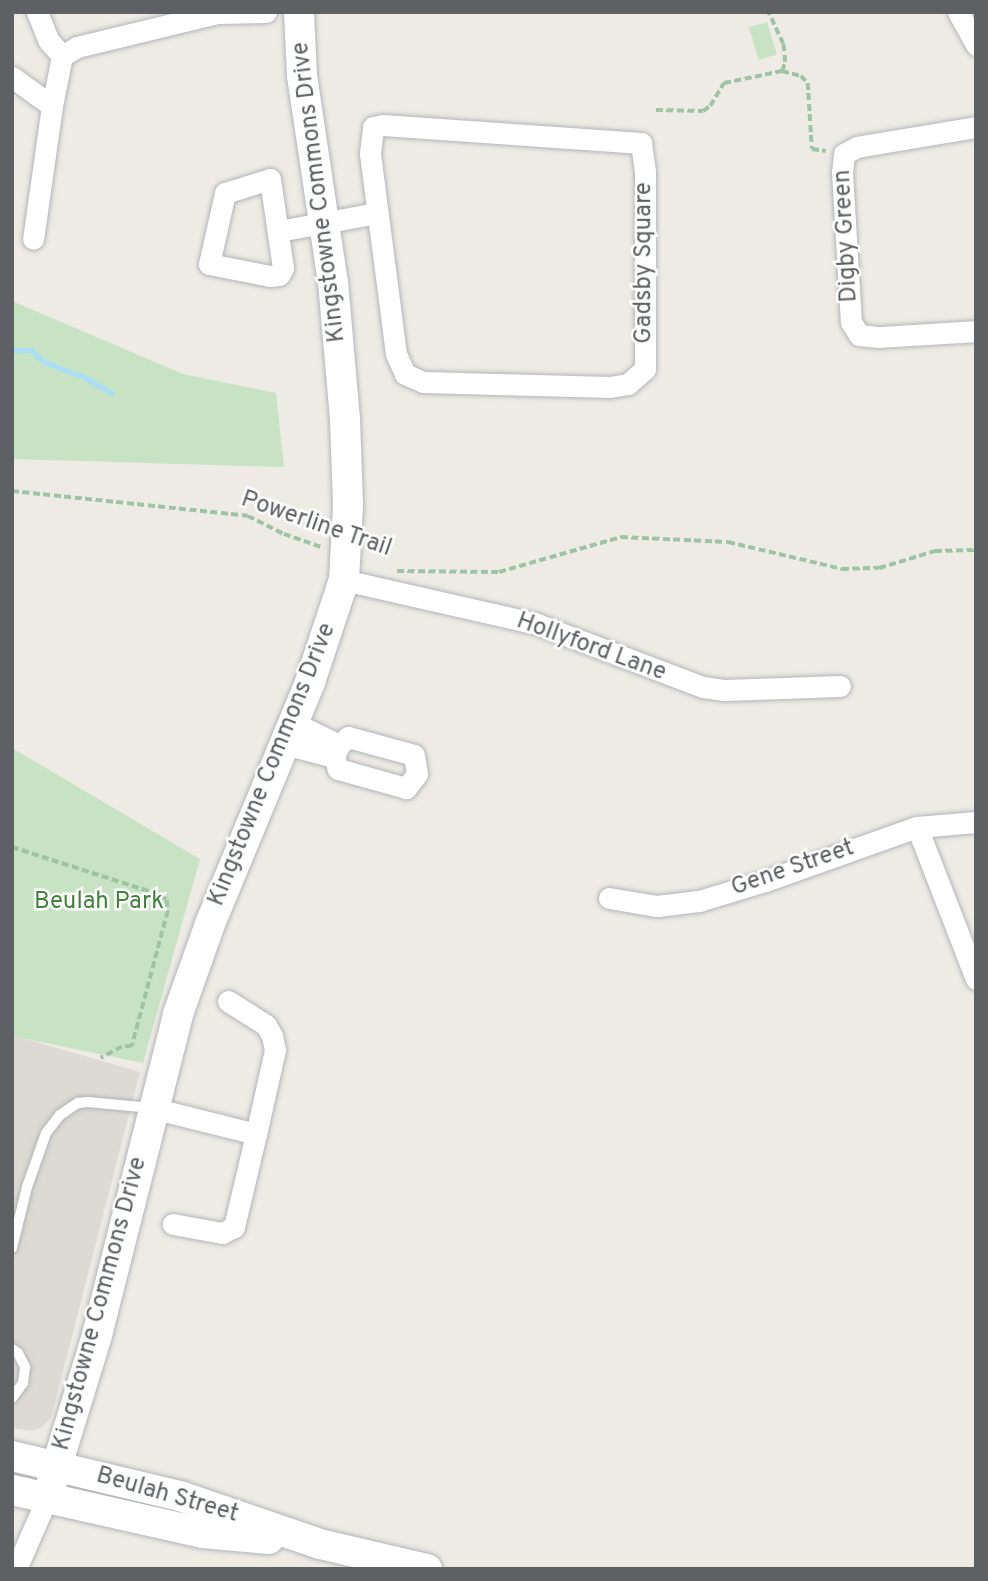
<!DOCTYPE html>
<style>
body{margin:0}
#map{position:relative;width:988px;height:1581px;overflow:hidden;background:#eeebe5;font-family:Overpass,sans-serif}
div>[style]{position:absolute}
.education>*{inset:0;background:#dddad3}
.green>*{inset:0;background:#c7e3c4;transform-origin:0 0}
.stream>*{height:5px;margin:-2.5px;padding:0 2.5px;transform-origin:2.5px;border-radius:2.5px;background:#abddf7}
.path>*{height:3.5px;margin-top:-1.75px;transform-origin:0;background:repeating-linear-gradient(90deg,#9ec4a4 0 7px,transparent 0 10.5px)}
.roads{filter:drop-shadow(0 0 2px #b2b5b9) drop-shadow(0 0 2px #b2b5b9)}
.lane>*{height:10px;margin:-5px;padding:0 5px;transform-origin:5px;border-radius:5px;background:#fff}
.street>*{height:21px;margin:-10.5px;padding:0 10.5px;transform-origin:10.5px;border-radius:10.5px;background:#fff}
.secondary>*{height:30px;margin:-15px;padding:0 15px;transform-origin:15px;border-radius:15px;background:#fff}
span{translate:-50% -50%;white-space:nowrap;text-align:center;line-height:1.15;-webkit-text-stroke:5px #fff;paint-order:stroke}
.street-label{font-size:24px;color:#5d6164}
.park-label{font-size:24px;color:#41823d}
.frame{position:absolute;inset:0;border:14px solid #5d6164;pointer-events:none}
</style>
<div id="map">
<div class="education">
<i style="clip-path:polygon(12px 1035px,140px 1072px,51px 1418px,41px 1428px,31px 1431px,12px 1428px)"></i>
</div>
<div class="green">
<i style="left:767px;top:22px;width:34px;height:19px;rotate:73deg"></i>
<i style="clip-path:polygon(12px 301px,183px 374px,276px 393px,284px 467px,12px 459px)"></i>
<i style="clip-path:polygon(12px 748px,200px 859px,143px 1063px,12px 1036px)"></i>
</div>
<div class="stream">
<i style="left:12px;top:350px;width:19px"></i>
<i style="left:31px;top:350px;width:18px;rotate:43deg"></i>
<i style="left:44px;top:362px;width:43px;rotate:20.6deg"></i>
<i style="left:84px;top:377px;width:32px;rotate:30deg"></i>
</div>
<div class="path">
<i style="left:782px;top:71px;width:20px;rotate:15deg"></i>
<i style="left:801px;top:76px;width:10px;rotate:45deg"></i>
<i style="left:808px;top:83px;width:66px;rotate:86.5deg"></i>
<i style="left:812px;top:149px;width:14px;rotate:8deg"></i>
<i style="left:656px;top:110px;width:47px;rotate:1.2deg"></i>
<i style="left:703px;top:111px;width:9px;rotate:-36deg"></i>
<i style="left:710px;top:106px;width:27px;rotate:-59deg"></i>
<i style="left:724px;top:83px;width:59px;rotate:-11.7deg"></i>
<i style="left:782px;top:71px;width:9px;rotate:-72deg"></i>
<i style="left:785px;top:62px;width:18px;rotate:-96deg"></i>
<i style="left:783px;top:44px;width:35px;rotate:-115deg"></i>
<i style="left:12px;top:491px;width:237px;rotate:6deg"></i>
<i style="left:248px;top:516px;width:40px;rotate:26.6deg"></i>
<i style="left:284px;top:534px;width:42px;rotate:19.3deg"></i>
<i style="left:397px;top:571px;width:102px;rotate:0.6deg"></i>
<i style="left:499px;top:572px;width:127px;rotate:-16deg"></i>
<i style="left:621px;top:537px;width:107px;rotate:2.7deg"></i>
<i style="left:728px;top:542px;width:117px;rotate:13.3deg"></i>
<i style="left:842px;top:569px;width:37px;rotate:-2deg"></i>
<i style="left:879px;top:568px;width:59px;rotate:-16.9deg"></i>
<i style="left:935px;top:551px;width:41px;rotate:-1.4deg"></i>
<i style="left:12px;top:847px;width:157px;rotate:17.9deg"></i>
<i style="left:161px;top:895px;width:8px;rotate:40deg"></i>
<i style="left:167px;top:900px;width:11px;rotate:85deg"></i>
<i style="left:168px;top:911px;width:140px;rotate:104.9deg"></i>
<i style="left:132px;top:1046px;width:10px;rotate:174deg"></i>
<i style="left:122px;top:1047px;width:24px;rotate:152deg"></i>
</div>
<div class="roads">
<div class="lane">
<i style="left:12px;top:1248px;width:63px;rotate:-76.2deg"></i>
<i style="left:27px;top:1187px;width:57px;rotate:-70.6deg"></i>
<i style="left:46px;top:1133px;width:23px;rotate:-52deg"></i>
<i style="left:60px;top:1115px;width:22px;rotate:-34deg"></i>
<i style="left:78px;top:1103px;width:10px;rotate:-6deg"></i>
<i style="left:88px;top:1102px;width:64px;rotate:5.4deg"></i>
<i style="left:12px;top:1349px;width:7px;rotate:34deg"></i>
<i style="left:18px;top:1353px;width:16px;rotate:63deg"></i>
<i style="left:25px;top:1367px;width:16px;rotate:97deg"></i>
<i style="left:23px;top:1383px;width:19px;rotate:126deg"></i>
</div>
<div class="street">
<i style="left:37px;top:12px;width:31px;rotate:68deg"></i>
<i style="left:49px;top:41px;width:20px;rotate:49deg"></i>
<i style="left:62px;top:56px;width:17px;rotate:-31deg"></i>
<i style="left:77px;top:47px;width:145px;rotate:-13.6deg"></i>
<i style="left:218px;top:13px;width:48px;rotate:-1.2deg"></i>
<i style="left:958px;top:12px;width:38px;rotate:61deg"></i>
<i style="left:12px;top:77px;width:49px;rotate:35.9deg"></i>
<i style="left:52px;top:106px;width:134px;rotate:98.1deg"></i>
<i style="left:52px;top:106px;width:51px;rotate:-78.7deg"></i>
<i style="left:383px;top:125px;width:259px;rotate:4deg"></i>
<i style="left:641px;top:143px;width:29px;rotate:82deg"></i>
<i style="left:645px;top:172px;width:197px;rotate:90deg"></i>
<i style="left:645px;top:369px;width:23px;rotate:139deg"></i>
<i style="left:628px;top:384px;width:18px;rotate:171deg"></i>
<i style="left:610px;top:387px;width:187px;rotate:-178.5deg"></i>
<i style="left:423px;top:382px;width:20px;rotate:-156deg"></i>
<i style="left:405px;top:374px;width:22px;rotate:-114deg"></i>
<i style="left:396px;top:354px;width:203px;rotate:-97.4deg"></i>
<i style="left:370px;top:153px;width:26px;rotate:-83deg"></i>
<i style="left:373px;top:127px;width:10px;rotate:-11deg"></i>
<i style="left:976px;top:127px;width:121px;rotate:170.5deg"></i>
<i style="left:857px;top:147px;width:15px;rotate:152deg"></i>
<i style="left:844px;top:154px;width:18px;rotate:96deg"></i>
<i style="left:842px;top:172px;width:150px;rotate:86.6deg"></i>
<i style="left:851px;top:322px;width:15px;rotate:58deg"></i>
<i style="left:859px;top:335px;width:20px;rotate:6deg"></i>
<i style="left:879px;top:337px;width:97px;rotate:-3.5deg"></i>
<i style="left:270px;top:179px;width:90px;rotate:81.7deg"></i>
<i style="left:283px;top:268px;width:8px;rotate:120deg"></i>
<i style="left:279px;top:275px;width:9px;rotate:174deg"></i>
<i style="left:270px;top:276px;width:62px;rotate:-168.9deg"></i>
<i style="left:209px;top:264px;width:73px;rotate:-77.3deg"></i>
<i style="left:225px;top:193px;width:47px;rotate:-17.3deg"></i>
<i style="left:279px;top:231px;width:100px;rotate:-10.4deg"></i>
<i style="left:344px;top:580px;width:198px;rotate:12.8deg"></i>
<i style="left:537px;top:624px;width:178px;rotate:20.8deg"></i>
<i style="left:703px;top:687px;width:22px;rotate:8deg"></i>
<i style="left:725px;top:690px;width:115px;rotate:-2deg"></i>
<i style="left:294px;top:723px;width:50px;rotate:26.1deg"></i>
<i style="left:348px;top:737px;width:68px;rotate:15.3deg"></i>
<i style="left:414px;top:755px;width:19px;rotate:81deg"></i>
<i style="left:417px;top:774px;width:18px;rotate:128deg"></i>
<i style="left:406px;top:788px;width:71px;rotate:-164.4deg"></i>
<i style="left:338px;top:769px;width:13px;rotate:-108deg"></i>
<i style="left:334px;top:757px;width:13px;rotate:-67deg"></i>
<i style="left:339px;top:745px;width:12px;rotate:-42deg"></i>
<i style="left:285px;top:744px;width:51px;rotate:14.9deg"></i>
<i style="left:917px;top:827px;width:163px;rotate:68.8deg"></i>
<i style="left:609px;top:898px;width:49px;rotate:9.5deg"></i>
<i style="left:657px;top:906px;width:42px;rotate:-6.8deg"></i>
<i style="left:699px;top:901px;width:69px;rotate:-16.9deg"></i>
<i style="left:765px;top:881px;width:161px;rotate:-19.6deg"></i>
<i style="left:917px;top:827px;width:59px;rotate:-4.8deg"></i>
<i style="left:228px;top:1001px;width:45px;rotate:32.3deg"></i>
<i style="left:266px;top:1025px;width:13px;rotate:61deg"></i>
<i style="left:272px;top:1036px;width:14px;rotate:78deg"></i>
<i style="left:275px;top:1050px;width:86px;rotate:102.7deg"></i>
<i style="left:152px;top:1108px;width:107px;rotate:14deg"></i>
<i style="left:256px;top:1134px;width:96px;rotate:103.3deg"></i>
<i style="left:234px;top:1227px;width:13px;rotate:153deg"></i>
<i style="left:222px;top:1233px;width:50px;rotate:-169.6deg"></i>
<i style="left:16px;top:1569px;width:77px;rotate:-66.4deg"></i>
</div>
<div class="secondary">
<i style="left:12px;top:1456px;width:173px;rotate:13.4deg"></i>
<i style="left:180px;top:1496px;width:148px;rotate:18.9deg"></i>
<i style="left:320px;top:1544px;width:110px;rotate:13.2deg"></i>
<i style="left:12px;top:1490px;width:196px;rotate:12.7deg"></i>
<i style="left:203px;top:1533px;width:66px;rotate:5.2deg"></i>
<i style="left:47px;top:1498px;width:170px;rotate:-72.9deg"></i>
<i style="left:97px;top:1335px;width:331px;rotate:-75.8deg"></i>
<i style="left:178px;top:1014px;width:96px;rotate:-70.4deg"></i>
<i style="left:210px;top:924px;width:262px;rotate:-67.5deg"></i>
<i style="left:310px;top:682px;width:108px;rotate:-71.6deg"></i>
<i style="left:344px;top:580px;width:75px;rotate:-86.9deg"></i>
<i style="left:348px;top:505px;width:86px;rotate:-92deg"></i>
<i style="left:345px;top:419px;width:137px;rotate:-95deg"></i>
<i style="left:333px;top:283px;width:209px;rotate:-98.5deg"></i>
<i style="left:302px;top:76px;width:64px;rotate:-92.7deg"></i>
</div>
</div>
<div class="street-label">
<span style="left:320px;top:192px;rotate:-97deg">Kingstowne Commons Drive</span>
<span style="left:847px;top:236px;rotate:-93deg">Digby Green</span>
<span style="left:645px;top:263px;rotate:-90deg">Gadsby Square</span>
<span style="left:316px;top:525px;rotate:19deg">Powerline Trail</span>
<span style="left:591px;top:648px;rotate:20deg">Hollyford Lane</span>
<span style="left:273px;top:765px;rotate:-68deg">Kingstowne Commons Drive</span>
<span style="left:793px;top:869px;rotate:-19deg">Gene Street</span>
<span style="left:101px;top:1304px;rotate:-75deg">Kingstowne Commons Drive</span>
<span style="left:167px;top:1496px;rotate:16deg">Beulah Street</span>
</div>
<div class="park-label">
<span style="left:99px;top:903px">Beulah Park</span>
</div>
<div class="frame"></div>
</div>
